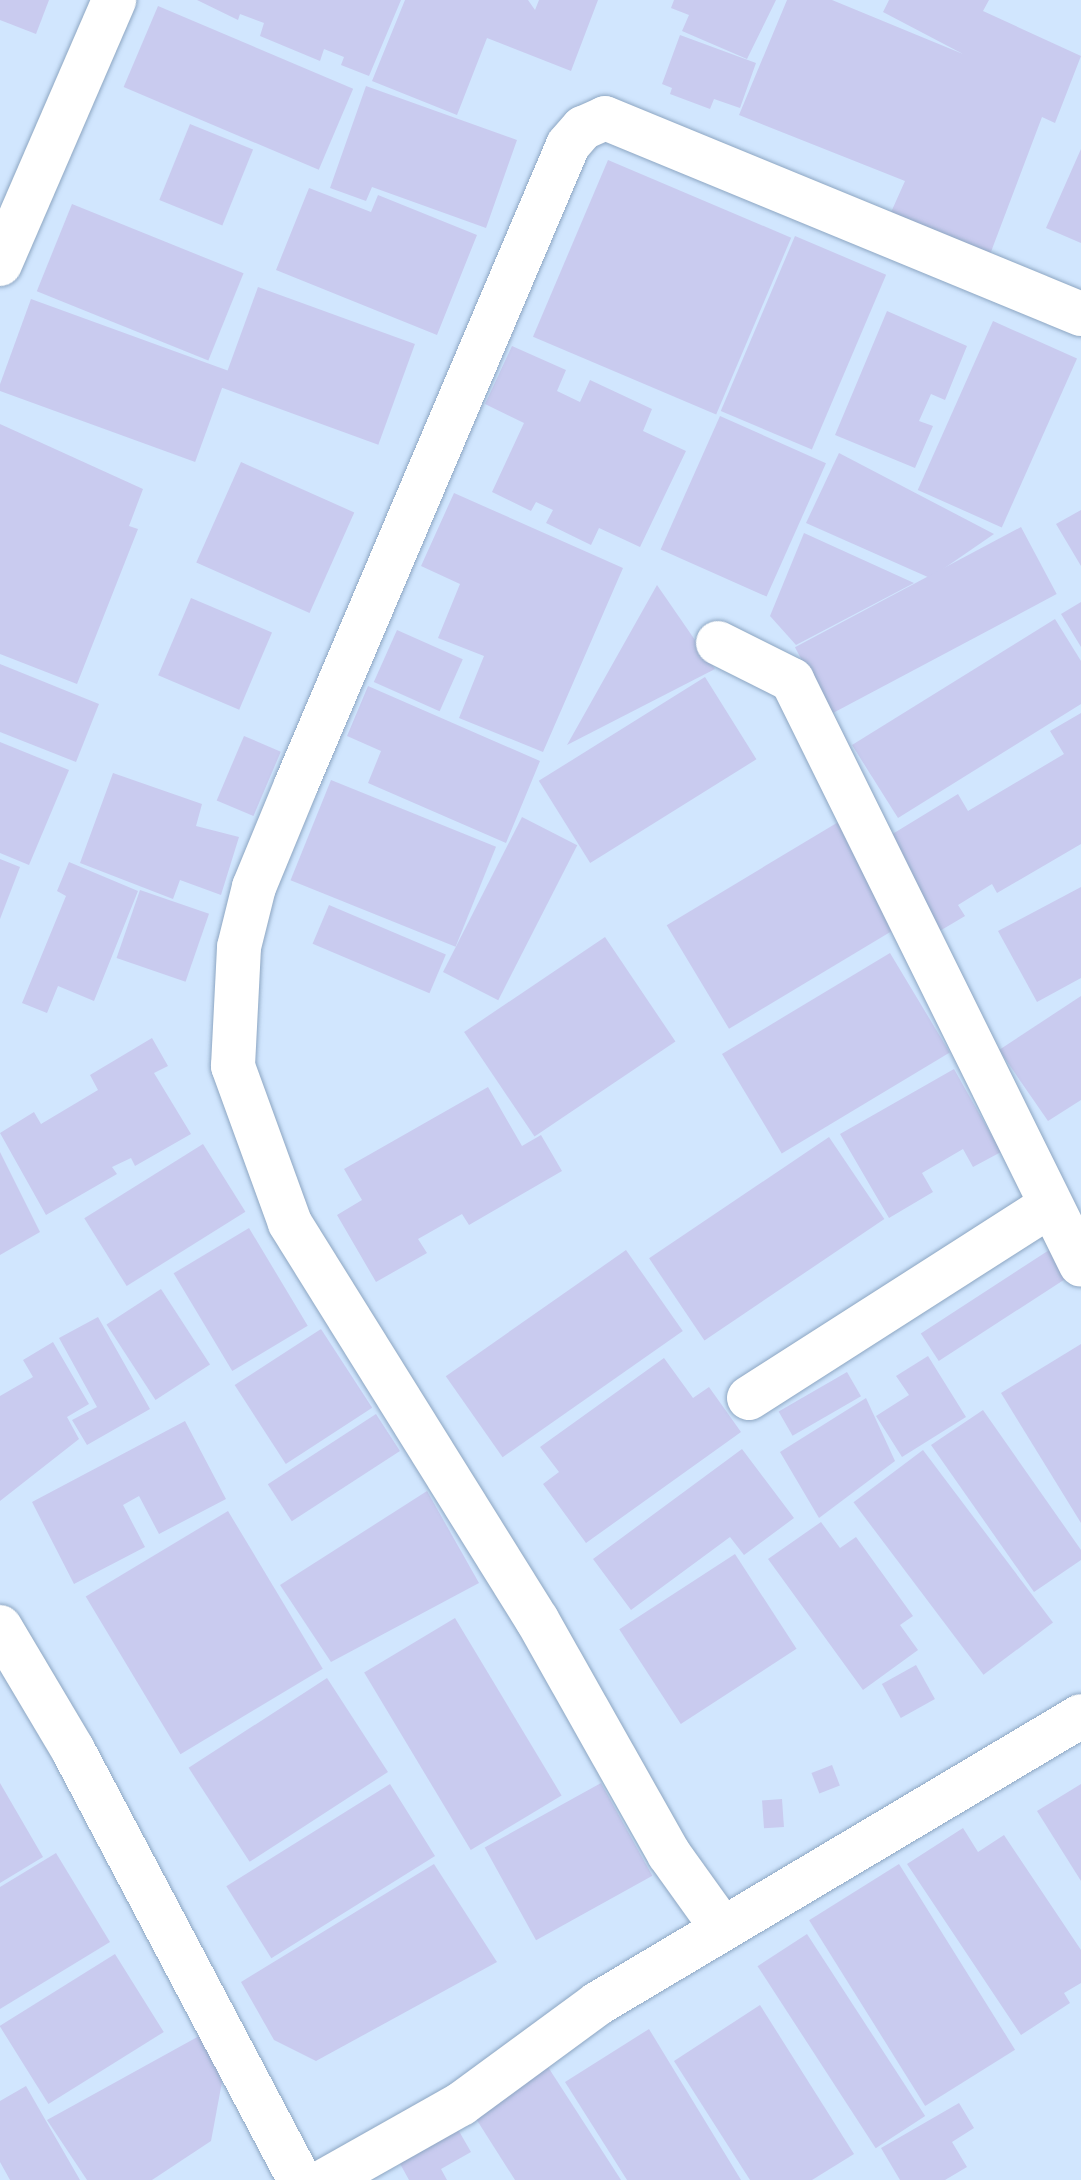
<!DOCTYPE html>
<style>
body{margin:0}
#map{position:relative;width:1081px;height:2180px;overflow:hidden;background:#d1e6fe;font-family:"Sofia Sans Condensed",sans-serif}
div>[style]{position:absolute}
.building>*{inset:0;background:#c9cbef;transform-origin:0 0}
.roads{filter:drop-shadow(0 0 2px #8da6c2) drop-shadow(0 0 2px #8da6c2)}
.minor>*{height:44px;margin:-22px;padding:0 22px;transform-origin:22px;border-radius:22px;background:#fff}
span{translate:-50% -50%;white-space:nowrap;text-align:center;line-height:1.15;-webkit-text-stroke:7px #fff;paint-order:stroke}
</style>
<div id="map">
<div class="building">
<i style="clip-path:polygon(0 0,49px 0,36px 34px,0 20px)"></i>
<i style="clip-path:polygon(197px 0,401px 0,369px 76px,341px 65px,344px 57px,324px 49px,320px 61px,260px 36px,264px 23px,240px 14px,238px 20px)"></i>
<i style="clip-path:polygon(405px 0,528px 0,535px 10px,539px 0,598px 0,571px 71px,487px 38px,457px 115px,372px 81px)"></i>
<i style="clip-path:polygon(674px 0,776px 0,747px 59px,682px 31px,689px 15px,671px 8px)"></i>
<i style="clip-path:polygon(787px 0,832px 0,963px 54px,883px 12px,889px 0,989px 0,983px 11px,1081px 56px,1055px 123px,1042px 117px,986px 265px,888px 219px,905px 181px,739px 115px)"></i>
<i style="left:158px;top:6px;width:212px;height:88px;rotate:23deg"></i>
<i style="clip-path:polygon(680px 35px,756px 63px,740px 108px,714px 99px,710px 109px,670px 94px,672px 88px,662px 84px)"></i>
<i style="clip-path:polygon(366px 86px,517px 140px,486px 228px,372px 187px,366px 201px,330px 188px)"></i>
<i style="left:190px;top:124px;width:68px;height:82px;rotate:22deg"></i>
<i style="clip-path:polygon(1081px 149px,1081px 243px,1046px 228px)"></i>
<i style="left:608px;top:160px;width:199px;height:192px;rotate:23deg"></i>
<i style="clip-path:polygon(309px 188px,371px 212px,378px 195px,477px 235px,437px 335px,276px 270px)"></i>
<i style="left:72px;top:204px;width:185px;height:94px;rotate:22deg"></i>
<i style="left:795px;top:236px;width:99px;height:190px;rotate:23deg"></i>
<i style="left:258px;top:287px;width:167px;height:107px;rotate:20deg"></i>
<i style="left:31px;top:299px;width:210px;height:97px;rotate:20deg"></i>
<i style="clip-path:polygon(887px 311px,967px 346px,945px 400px,931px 394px,919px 421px,933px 426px,915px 468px,835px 435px)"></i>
<i style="left:993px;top:321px;width:92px;height:185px;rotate:24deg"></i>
<i style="clip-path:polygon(512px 346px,566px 370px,557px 391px,580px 402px,590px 380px,652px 409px,643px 431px,686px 451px,640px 547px,599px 528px,591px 545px,546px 523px,553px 510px,536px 502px,531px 511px,492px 492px,524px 423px,485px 404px)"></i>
<i style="left:720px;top:416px;width:116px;height:146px;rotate:24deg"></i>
<i style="clip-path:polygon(0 424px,143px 489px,129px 526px,138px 529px,77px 684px,0 654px)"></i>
<i style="clip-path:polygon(839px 453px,994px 534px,930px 578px,806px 523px)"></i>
<i style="left:241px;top:462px;width:124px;height:110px;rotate:24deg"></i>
<i style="clip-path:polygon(454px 493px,623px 568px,543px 752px,459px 718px,484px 656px,438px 638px,460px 584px,421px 566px)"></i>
<i style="clip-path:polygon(1081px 510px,1081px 566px,1056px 524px)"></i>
<i style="left:1021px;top:527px;width:76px;height:256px;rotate:62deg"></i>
<i style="clip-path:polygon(804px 533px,914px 583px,796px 645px,770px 616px)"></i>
<i style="clip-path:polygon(657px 585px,715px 669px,567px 745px)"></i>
<i style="left:191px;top:598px;width:88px;height:84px;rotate:23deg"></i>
<i style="clip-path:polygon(1081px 602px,1081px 647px,1061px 614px)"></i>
<i style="clip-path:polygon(1055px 619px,1081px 661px,1081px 704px,898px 818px,852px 745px)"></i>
<i style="left:397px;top:630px;width:72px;height:57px;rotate:24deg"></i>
<i style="clip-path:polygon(0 664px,99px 704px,76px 762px,0 732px)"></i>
<i style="left:705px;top:677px;width:97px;height:196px;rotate:58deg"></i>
<i style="clip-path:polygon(368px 686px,540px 761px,506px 843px,368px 783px,381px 751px,347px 736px)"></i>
<i style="clip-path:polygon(1081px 713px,1081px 844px,997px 893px,992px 884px,958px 905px,965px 916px,933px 935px,881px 841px,958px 794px,968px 811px,1064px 754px,1050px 731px)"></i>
<i style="left:244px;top:736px;width:40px;height:70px;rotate:23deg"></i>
<i style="clip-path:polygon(0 742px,69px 770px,29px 865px,0 853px)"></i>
<i style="clip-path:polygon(113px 773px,202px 804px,196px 826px,239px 837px,221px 895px,180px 880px,173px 899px,80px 863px)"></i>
<i style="left:331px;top:780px;width:178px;height:108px;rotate:22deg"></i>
<i style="left:522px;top:817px;width:62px;height:174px;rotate:27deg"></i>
<i style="left:845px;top:818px;width:121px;height:208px;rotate:59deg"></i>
<i style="clip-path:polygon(0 859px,20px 867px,0 919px)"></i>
<i style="clip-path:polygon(69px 862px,138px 891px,94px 1001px,58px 986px,47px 1013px,22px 1003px,66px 896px,57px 891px)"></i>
<i style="clip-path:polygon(1081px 887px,1081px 978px,1037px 1002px,998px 931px)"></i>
<i style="left:140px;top:890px;width:73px;height:72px;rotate:19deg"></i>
<i style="left:329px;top:905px;width:127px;height:42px;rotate:23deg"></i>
<i style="left:605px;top:937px;width:126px;height:170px;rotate:56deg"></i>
<i style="left:890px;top:953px;width:116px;height:196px;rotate:59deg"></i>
<i style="clip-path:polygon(1081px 996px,1081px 1100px,1048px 1121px,999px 1050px)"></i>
<i style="clip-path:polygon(152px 1038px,168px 1066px,154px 1073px,191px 1134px,135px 1166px,131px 1158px,112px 1167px,117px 1174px,46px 1215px,0 1133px,34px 1112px,41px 1124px,98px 1090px,90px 1075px)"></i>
<i style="clip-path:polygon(954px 1069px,1001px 1152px,973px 1167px,963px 1149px,922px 1173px,933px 1192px,889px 1218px,840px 1134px)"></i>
<i style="clip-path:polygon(488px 1087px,522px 1146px,541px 1135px,562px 1171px,469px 1225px,462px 1214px,418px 1239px,427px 1253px,376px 1282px,337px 1215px,362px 1200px,344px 1169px)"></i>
<i style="left:829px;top:1137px;width:99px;height:217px;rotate:56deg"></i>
<i style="left:203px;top:1144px;width:80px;height:140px;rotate:58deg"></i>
<i style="clip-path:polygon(0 1152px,40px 1232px,0 1255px)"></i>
<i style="left:249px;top:1228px;width:114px;height:88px;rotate:59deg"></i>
<i style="left:1060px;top:1243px;width:33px;height:166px;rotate:57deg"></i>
<i style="left:626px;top:1250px;width:99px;height:220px;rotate:55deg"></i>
<i style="left:161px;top:1289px;width:90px;height:65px;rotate:57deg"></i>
<i style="clip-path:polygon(98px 1317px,150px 1409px,87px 1445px,72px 1420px,97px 1407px,59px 1338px)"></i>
<i style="left:321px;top:1329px;width:94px;height:103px;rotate:57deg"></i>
<i style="clip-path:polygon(53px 1342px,89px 1404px,67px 1417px,79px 1439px,0 1501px,0 1396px,33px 1377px,23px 1360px)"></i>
<i style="clip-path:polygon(1081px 1344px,1081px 1523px,1001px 1393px)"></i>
<i style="clip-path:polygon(928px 1356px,966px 1417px,902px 1457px,876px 1416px,909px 1395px,896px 1376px)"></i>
<i style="clip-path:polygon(664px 1358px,693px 1398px,709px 1387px,741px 1432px,586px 1543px,543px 1484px,559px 1472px,540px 1447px)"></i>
<i style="left:847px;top:1372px;width:28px;height:79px;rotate:60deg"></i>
<i style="clip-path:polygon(866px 1398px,895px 1461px,819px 1518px,780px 1452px)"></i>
<i style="clip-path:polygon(983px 1410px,1081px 1550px,1081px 1560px,1034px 1592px,931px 1445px)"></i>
<i style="left:376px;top:1414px;width:44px;height:129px;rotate:57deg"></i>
<i style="clip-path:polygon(185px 1421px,226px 1499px,159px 1534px,139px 1496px,123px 1505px,145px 1547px,74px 1584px,32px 1502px)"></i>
<i style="clip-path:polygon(742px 1449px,794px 1518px,744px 1555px,730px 1537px,631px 1610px,593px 1559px)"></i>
<i style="left:923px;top:1450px;width:216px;height:87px;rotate:53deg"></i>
<i style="clip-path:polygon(427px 1491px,479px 1583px,331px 1662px,280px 1585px)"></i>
<i style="left:228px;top:1511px;width:184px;height:166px;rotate:59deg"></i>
<i style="clip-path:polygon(821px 1522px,840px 1548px,856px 1537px,913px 1616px,900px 1625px,918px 1650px,863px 1690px,768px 1559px)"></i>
<i style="left:735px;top:1554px;width:113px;height:138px;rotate:57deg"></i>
<i style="left:455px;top:1618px;width:207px;height:106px;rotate:59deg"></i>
<i style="left:916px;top:1665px;width:39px;height:39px;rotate:61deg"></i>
<i style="left:327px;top:1678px;width:112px;height:165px;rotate:57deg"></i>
<i style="left:832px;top:1765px;width:22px;height:22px;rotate:69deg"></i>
<i style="clip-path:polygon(0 1783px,43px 1857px,0 1883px)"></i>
<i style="left:601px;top:1783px;width:106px;height:133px;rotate:61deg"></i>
<i style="left:390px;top:1784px;width:85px;height:193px;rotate:58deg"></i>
<i style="clip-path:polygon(1081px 1784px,1081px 1881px,1037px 1811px)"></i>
<i style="left:782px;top:1799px;width:28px;height:20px;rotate:86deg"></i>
<i style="clip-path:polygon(963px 1828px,978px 1852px,1004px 1835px,1081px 1950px,1081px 1983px,1064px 1993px,1070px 2003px,1021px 2035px,907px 1864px)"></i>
<i style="clip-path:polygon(56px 1853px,110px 1942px,0 2009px,0 1887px)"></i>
<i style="clip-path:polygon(434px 1864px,497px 1962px,316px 2061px,274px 2040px,241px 1982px)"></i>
<i style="left:899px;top:1864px;width:219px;height:106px;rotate:58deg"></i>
<i style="left:807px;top:1934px;width:217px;height:59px;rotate:57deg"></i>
<i style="left:115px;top:1954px;width:92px;height:136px;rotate:58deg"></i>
<i style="clip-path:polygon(760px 2005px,854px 2154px,812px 2180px,750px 2180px,674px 2061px)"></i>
<i style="clip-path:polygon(649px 2029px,741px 2180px,627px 2180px,565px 2082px)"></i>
<i style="clip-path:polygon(201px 2035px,222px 2082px,211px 2141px,152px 2180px,87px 2180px,47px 2120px)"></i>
<i style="clip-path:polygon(548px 2067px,621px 2180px,515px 2180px,473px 2114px)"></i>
<i style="clip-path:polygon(26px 2086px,46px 2121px,80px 2180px,10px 2180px,0 2162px,0 2101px)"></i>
<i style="clip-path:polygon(959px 2103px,974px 2128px,952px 2142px,967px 2167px,945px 2180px,900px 2180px,881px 2148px)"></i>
<i style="clip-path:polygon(456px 2126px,471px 2152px,441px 2169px,447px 2180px,409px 2180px,398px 2160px)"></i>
</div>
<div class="roads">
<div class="minor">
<i style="left:0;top:264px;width:288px;rotate:-66.6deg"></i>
<i style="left:718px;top:643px;width:83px;rotate:26.6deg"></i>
<i style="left:792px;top:680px;width:652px;rotate:63.71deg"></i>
<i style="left:749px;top:1398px;width:358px;rotate:-32.6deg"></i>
<i style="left:0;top:1627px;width:143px;rotate:59.3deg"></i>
<i style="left:73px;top:1750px;width:486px;rotate:62.2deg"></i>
<i style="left:722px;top:1928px;width:91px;rotate:-125.6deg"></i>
<i style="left:669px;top:1854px;width:269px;rotate:-119.4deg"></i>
<i style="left:537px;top:1620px;width:468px;rotate:-121.9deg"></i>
<i style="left:290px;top:1223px;width:167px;rotate:-110deg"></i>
<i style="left:233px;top:1066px;width:119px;rotate:-87.1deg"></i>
<i style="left:239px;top:947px;width:62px;rotate:-76deg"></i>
<i style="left:254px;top:887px;width:110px;rotate:-67.6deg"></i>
<i style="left:296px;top:785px;width:695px;rotate:-66.97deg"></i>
<i style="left:568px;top:145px;width:23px;rotate:-49deg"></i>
<i style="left:583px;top:128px;width:24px;rotate:-24deg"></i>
<i style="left:605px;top:118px;width:515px;rotate:22.38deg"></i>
<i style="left:326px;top:2180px;width:155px;rotate:-29.4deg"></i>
<i style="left:461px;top:2104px;width:169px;rotate:-36.3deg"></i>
<i style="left:597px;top:2004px;width:563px;rotate:-30.75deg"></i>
</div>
</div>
</div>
